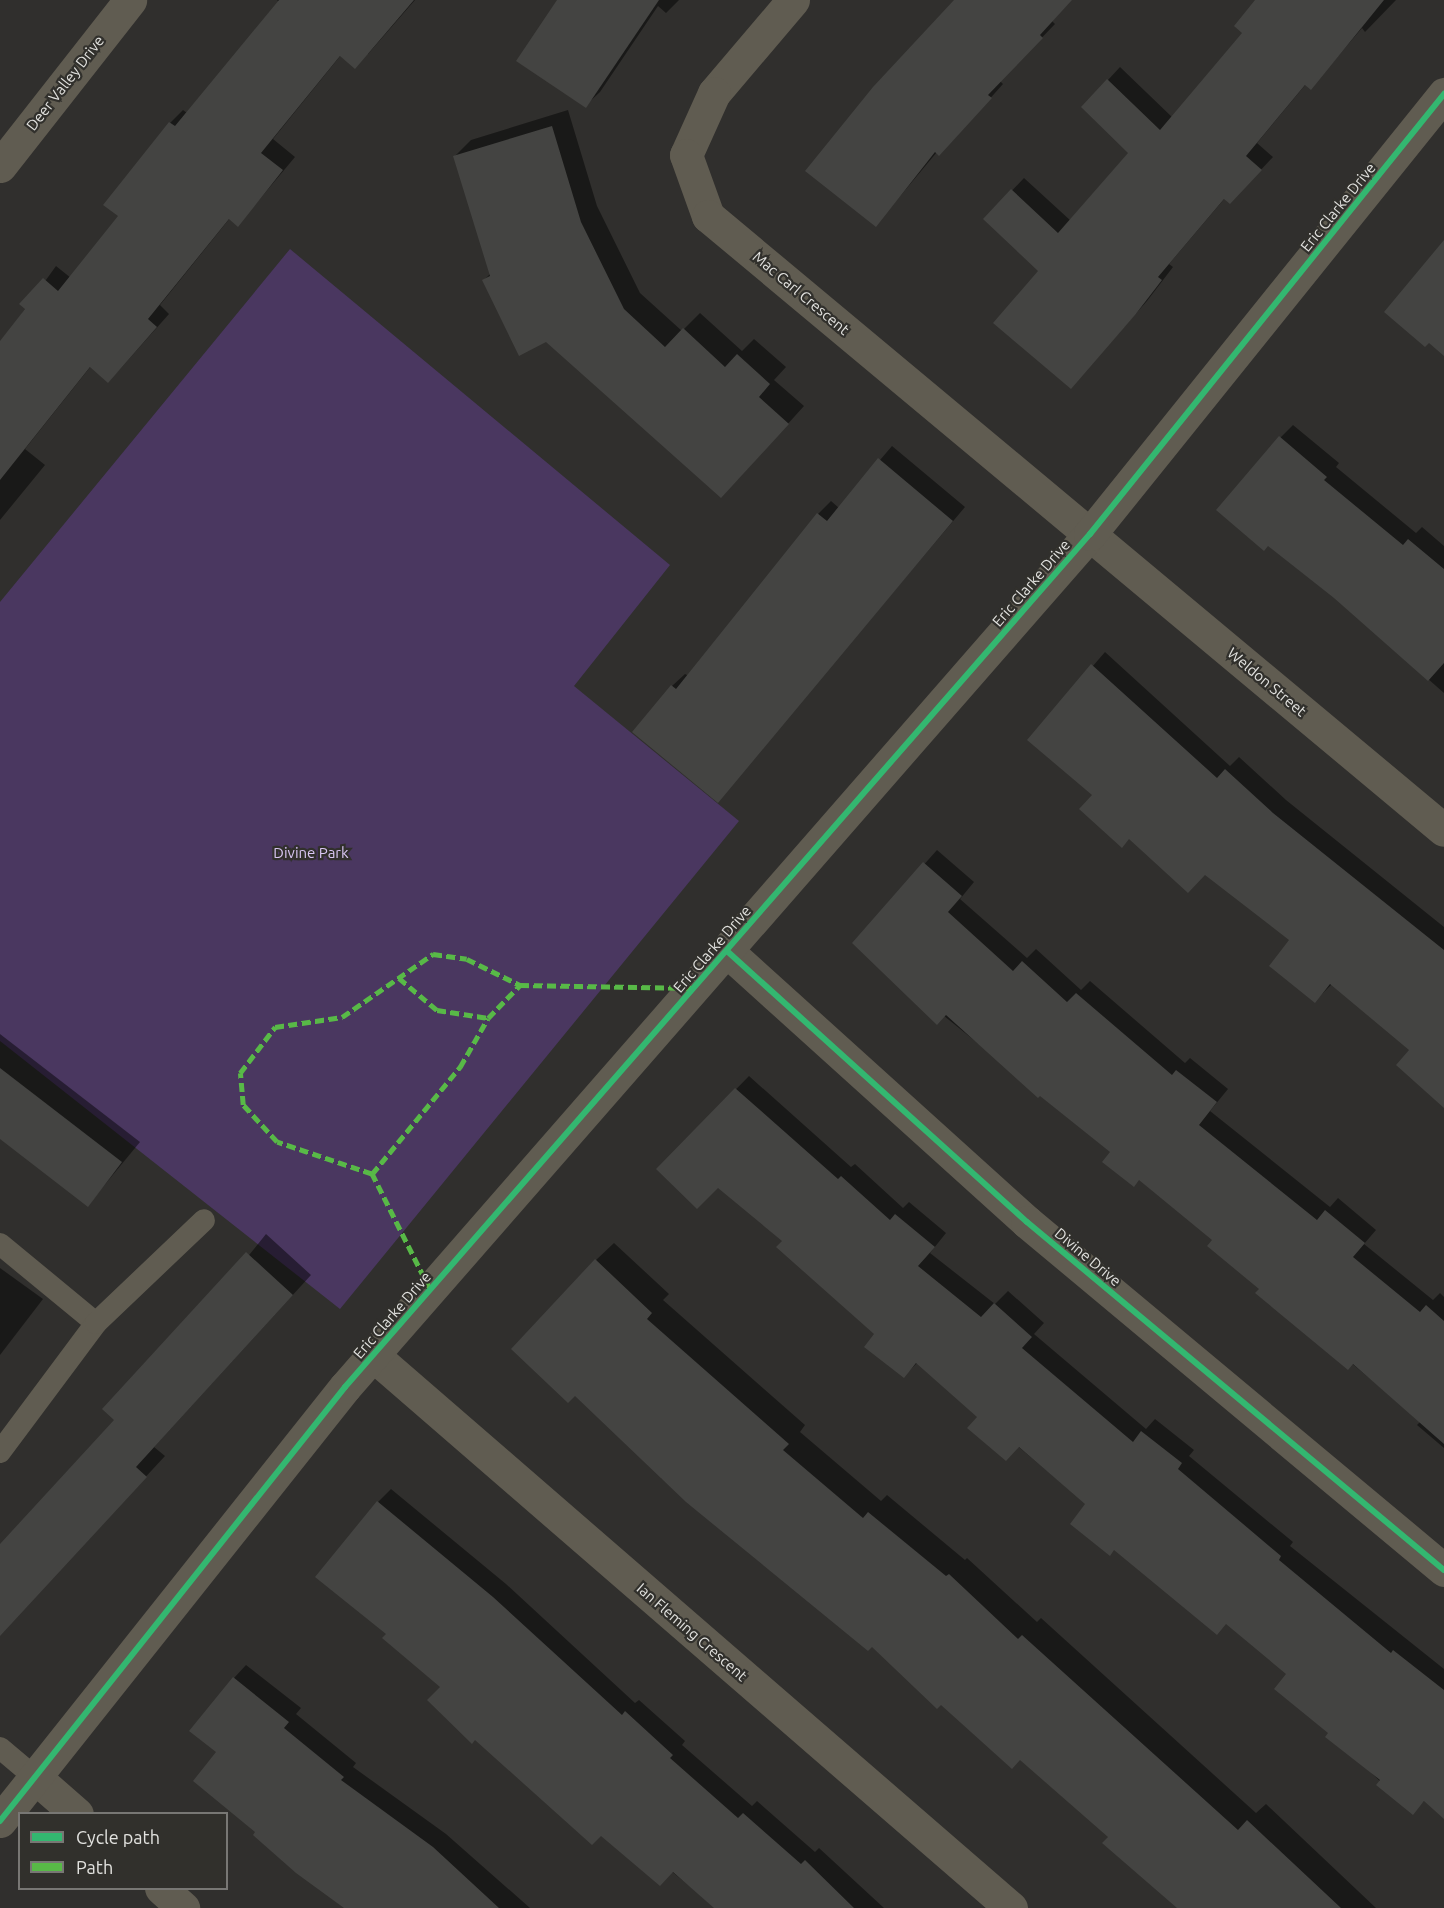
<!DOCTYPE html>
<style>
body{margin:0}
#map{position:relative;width:1444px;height:1908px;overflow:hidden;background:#302f2d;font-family:Ubuntu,sans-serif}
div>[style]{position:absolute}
.green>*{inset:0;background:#4a3760}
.shadow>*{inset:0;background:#0007}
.building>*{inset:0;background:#444442}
.service>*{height:22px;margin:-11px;padding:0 11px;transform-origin:11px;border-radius:11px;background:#605c51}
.minor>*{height:33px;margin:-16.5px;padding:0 16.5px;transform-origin:16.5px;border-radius:16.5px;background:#605c51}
.quiet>*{height:4.5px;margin-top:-2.25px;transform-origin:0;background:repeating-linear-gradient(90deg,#58b947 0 9px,transparent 0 13.5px)}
.cycleway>*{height:6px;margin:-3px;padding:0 3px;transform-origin:3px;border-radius:3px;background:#33b770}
span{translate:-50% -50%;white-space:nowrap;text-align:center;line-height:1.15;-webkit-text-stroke:4.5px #31302c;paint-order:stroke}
.street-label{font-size:15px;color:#e2e2df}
.park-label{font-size:15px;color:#d9c6f3}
.legend{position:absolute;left:18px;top:1812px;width:210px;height:78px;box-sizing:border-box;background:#31302c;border:2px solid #787774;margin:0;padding:8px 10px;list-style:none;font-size:18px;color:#e2e2df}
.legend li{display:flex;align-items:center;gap:12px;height:30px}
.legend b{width:30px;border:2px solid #787774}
</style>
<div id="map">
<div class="green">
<i style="clip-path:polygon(290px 249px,670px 565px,574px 686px,739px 821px,340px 1309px,0 1041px,0 602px)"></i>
</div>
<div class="shadow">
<i style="clip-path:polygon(277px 0,415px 0,368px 54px,341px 55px,273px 139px,295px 157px,238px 225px,230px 218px,160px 305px,169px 314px,121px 368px,108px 381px,91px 366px,25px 449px,45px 465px,0 520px,0 344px,56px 266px,71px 278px,120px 216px,170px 123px,183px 110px,187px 113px,279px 2px)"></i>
<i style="clip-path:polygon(559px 0,679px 0,666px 13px,658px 6px,600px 92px,585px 106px)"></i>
<i style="clip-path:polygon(955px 0,1071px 0,1052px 21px,1055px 24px,1000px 81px,1003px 84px,952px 141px,937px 152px,876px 225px)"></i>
<i style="clip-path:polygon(1257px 0,1396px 0,1365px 32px,1362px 28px,1311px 88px,1306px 84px,1257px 143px,1273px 157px,1242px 190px,1225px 198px,1169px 264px,1173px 267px,1147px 301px,1071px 387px,1040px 271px,985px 219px,1024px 178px,1071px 221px,1130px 152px,1083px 107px,1120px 67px,1173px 118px,1244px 33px)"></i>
<i style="clip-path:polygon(568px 110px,597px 206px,640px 293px,682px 331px,700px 313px,742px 351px,754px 339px,786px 367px,774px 380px,804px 406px,738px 479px,484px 280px,491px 273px,455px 156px,471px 140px)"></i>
<i style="clip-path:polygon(1293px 425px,1339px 463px,1336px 467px,1416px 533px,1422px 527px,1444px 546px,1444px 693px,1335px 597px,1280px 438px)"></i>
<i style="clip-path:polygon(892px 446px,965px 507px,717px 801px,672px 686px,685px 674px,689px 676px,818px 514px,831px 501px,839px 508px)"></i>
<i style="clip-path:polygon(1105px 652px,1230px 766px,1239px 757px,1286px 800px,1444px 927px,1444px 1100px,1412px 1050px,1332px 984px,1315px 1001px,1291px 940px,1205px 873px,1094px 795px,1029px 740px)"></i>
<i style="clip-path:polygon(937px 850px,974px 882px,960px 899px,1027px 958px,1036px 949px,1081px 990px,1090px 981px,1185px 1063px,1190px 1058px,1228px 1089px,1210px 1111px,1330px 1207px,1338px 1198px,1376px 1230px,1364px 1244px,1433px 1300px,1440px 1293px,1444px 1297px,1444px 1448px,1417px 1425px,1421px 1421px,1261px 1288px,1214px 1240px,1112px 1152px,854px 943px)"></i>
<i style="clip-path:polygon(0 1034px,140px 1142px,88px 1205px,0 1138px)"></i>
<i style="clip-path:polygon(749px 1076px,851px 1167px,855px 1164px,903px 1208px,909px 1202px,946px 1233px,930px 1253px,995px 1304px,1008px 1291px,1044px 1323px,1034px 1334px,1146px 1429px,1155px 1419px,1194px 1450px,1189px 1456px,1293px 1542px,1290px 1546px,1444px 1669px,1444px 1817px,1425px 1800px,1413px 1813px,1330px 1733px,1288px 1674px,918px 1362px,904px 1376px,876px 1334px,784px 1241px,718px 1186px,658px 1169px)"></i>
<i style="clip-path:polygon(266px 1234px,311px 1275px,154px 1447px,165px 1456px,0 1634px,0 1546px,116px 1420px)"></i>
<i style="clip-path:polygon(614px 1243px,669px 1294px,663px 1300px,805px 1425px,800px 1432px,881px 1501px,887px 1495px,965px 1560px,967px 1558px,1037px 1622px,1041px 1618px,1256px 1813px,1266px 1804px,1376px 1908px,1179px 1908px,1110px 1837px,1021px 1758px,941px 1703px,872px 1645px,868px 1649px,661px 1478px,664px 1475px,596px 1260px)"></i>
<i style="clip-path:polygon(0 1268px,43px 1299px,0 1355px)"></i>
<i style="clip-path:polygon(391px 1489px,506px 1584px,635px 1703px,639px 1700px,685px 1741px,682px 1745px,752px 1806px,757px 1801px,815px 1852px,819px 1848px,884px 1908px,717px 1908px,442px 1687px,388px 1634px,378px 1502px)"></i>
<i style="clip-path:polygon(246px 1665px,301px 1708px,296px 1714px,356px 1763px,353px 1767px,446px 1834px,530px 1908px,353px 1908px,257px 1832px,218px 1752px,234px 1678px)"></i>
</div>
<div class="building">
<i style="clip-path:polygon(279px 0,414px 0,355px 69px,340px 56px,261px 153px,283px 170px,238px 227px,229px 219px,148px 319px,157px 327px,108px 383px,90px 367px,0 480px,0 341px,25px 309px,19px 304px,43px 278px,58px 291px,118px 216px,103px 205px,169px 122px,175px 126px)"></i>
<i style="clip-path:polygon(557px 0,659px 0,586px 108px,516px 61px)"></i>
<i style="clip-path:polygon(954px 0,1072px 0,1040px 35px,1043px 38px,988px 95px,992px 98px,939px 156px,935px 152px,876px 227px,805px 171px,873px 87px)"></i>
<i style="clip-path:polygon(1255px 0,1384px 0,1311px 90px,1305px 85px,1246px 156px,1262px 170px,1230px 204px,1224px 199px,1158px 277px,1162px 280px,1135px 315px,1071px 389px,993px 323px,1038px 271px,983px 219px,1011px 189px,1058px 233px,1128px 153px,1081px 107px,1107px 79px,1160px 130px,1242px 33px,1234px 26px)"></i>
<i style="clip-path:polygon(552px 126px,581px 222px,624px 309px,665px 347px,683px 328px,725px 367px,737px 354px,770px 384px,759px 397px,789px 424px,721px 498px,546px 342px,519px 356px,482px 280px,490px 276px,453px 156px)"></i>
<i style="clip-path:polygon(1444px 240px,1444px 356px,1429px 343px,1425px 347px,1384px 312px)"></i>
<i style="clip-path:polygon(1279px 436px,1327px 477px,1324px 480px,1403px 545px,1408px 539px,1444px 569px,1444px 663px,1428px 681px,1334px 598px,1268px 546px,1264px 551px,1216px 510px)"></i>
<i style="clip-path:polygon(878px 458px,953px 521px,718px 803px,632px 732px,671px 685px,676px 689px,817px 513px,827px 521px)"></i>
<i style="clip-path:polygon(1091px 664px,1217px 778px,1225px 769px,1273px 813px,1444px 950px,1444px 1108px,1396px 1065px,1409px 1050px,1330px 984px,1315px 1003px,1269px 966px,1289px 940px,1205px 875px,1188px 893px,1129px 839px,1122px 848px,1079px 809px,1092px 795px,1027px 740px)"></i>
<i style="clip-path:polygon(923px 862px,962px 896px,948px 912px,1013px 971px,1022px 961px,1067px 1002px,1076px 993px,1172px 1075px,1176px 1070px,1217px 1102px,1199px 1125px,1317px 1220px,1325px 1210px,1365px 1243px,1353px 1257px,1420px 1312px,1426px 1305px,1444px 1321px,1444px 1444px,1353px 1364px,1348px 1370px,1255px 1293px,1259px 1289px,1207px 1246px,1212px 1240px,1139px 1180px,1134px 1187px,1102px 1162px,1110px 1152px,1040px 1096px,1038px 1098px,946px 1015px,937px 1025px,852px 943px)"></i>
<i style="clip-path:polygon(0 1068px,122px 1162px,88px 1207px,0 1139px)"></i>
<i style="clip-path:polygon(735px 1088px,838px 1179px,841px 1176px,890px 1220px,895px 1214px,935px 1247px,918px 1266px,981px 1317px,994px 1303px,1032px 1337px,1022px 1348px,1133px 1442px,1141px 1431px,1182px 1463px,1178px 1469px,1281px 1556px,1279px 1560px,1391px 1653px,1393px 1650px,1444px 1690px,1444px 1819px,1424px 1801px,1413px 1815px,1376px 1785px,1380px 1780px,1325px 1737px,1328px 1733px,1274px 1689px,1286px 1674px,1226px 1624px,1217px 1635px,1114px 1550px,1110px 1556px,1070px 1524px,1085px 1504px,1019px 1447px,1006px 1461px,967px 1428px,977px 1417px,916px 1363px,904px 1378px,864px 1347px,874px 1334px,776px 1247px,782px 1241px,718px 1188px,697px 1209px,656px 1169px)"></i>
<i style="clip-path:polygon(246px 1252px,293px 1295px,136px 1467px,147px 1477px,0 1636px,0 1544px,114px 1420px,102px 1409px)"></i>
<i style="clip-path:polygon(595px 1259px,652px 1313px,647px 1319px,789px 1444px,783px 1450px,863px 1518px,868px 1512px,946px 1576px,949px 1574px,1018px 1639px,1022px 1635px,1238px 1830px,1247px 1820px,1341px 1908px,1177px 1908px,1102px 1843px,1108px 1837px,1020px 1760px,1012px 1769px,941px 1705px,937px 1709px,872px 1647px,868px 1651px,686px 1502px,575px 1396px,568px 1403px,511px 1349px)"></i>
<i style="clip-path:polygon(377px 1501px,493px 1597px,622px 1715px,625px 1711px,673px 1755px,670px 1758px,738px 1818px,743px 1813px,801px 1864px,805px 1860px,854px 1908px,714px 1908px,673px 1872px,660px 1886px,601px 1836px,592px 1845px,475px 1740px,472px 1744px,427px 1700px,440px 1687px,382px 1638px,386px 1634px,315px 1577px)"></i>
<i style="clip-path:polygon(233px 1677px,289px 1722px,284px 1728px,344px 1777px,341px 1780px,433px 1847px,499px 1908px,344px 1908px,296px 1873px,253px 1835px,255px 1832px,193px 1781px,216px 1752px,189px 1731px)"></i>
</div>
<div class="service">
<i style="left:0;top:1244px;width:124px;rotate:39.5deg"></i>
<i style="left:0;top:1452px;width:161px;rotate:-53.3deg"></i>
<i style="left:96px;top:1323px;width:149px;rotate:-43.6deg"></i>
<i style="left:0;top:1748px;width:48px;rotate:40deg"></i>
</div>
<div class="minor">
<i style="left:793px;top:0;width:122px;rotate:130.3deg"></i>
<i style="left:714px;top:93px;width:68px;rotate:114.3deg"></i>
<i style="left:686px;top:155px;width:65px;rotate:70.2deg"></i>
<i style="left:708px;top:216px;width:958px;rotate:39.84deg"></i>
<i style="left:0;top:166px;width:211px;rotate:-51.9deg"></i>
<i style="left:727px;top:951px;width:404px;rotate:42.1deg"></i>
<i style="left:1027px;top:1222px;width:543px;rotate:39.85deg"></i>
<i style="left:374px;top:1356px;width:843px;rotate:40.91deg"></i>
<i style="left:37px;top:1779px;width:53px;rotate:41.2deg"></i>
<i style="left:0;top:1821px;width:554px;rotate:-51.52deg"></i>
<i style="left:345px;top:1387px;width:1133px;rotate:-48.87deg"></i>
<i style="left:1090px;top:534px;width:565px;rotate:-51.18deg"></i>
<i style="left:161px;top:1888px;width:30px;rotate:42deg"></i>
</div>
<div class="quiet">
<i style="left:399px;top:978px;width:50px;rotate:40.1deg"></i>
<i style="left:437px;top:1010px;width:52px;rotate:8.9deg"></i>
<i style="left:372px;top:1174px;width:100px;rotate:-161.4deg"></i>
<i style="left:277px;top:1142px;width:50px;rotate:-132.6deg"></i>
<i style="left:243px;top:1105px;width:32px;rotate:-95deg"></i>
<i style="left:240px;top:1073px;width:58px;rotate:-52.7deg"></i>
<i style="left:275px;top:1027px;width:68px;rotate:-8.5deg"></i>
<i style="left:342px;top:1017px;width:111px;rotate:-34.7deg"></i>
<i style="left:433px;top:954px;width:34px;rotate:8deg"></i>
<i style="left:467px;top:959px;width:59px;rotate:26.1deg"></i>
<i style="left:430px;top:1290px;width:130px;rotate:-116.6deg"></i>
<i style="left:372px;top:1174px;width:139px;rotate:-50.6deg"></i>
<i style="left:460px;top:1067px;width:56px;rotate:-60.3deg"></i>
<i style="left:488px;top:1018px;width:46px;rotate:-45.9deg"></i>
<i style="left:520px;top:985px;width:174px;rotate:1deg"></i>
</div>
<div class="cycleway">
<i style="left:727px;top:951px;width:404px;rotate:42.1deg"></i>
<i style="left:1027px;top:1222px;width:543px;rotate:39.85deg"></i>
<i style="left:0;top:1821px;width:554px;rotate:-51.52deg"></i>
<i style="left:345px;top:1387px;width:1133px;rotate:-48.87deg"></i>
<i style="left:1090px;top:534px;width:565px;rotate:-51.18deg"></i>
</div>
<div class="street-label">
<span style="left:65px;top:83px;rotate:-52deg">Deer Valley Drive</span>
<span style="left:1338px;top:207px;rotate:-51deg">Eric Clarke Drive</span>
<span style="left:801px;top:293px;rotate:40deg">Mac Carl Crescent</span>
<span style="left:1031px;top:583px;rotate:-49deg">Eric Clarke Drive</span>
<span style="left:1267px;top:682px;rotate:40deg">Weldon Street</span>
<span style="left:712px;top:949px;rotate:-49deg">Eric Clarke Drive</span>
<span style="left:1088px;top:1257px;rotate:40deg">Divine Drive</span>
<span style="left:392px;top:1315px;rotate:-49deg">Eric Clarke Drive</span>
<span style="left:692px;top:1632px;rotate:41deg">Ian Fleming Crescent</span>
</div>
<div class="park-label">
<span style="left:311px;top:853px">Divine Park</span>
</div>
<ul class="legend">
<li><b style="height:8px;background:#33b770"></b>Cycle path</li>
<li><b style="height:8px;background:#58b947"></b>Path</li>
</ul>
</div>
